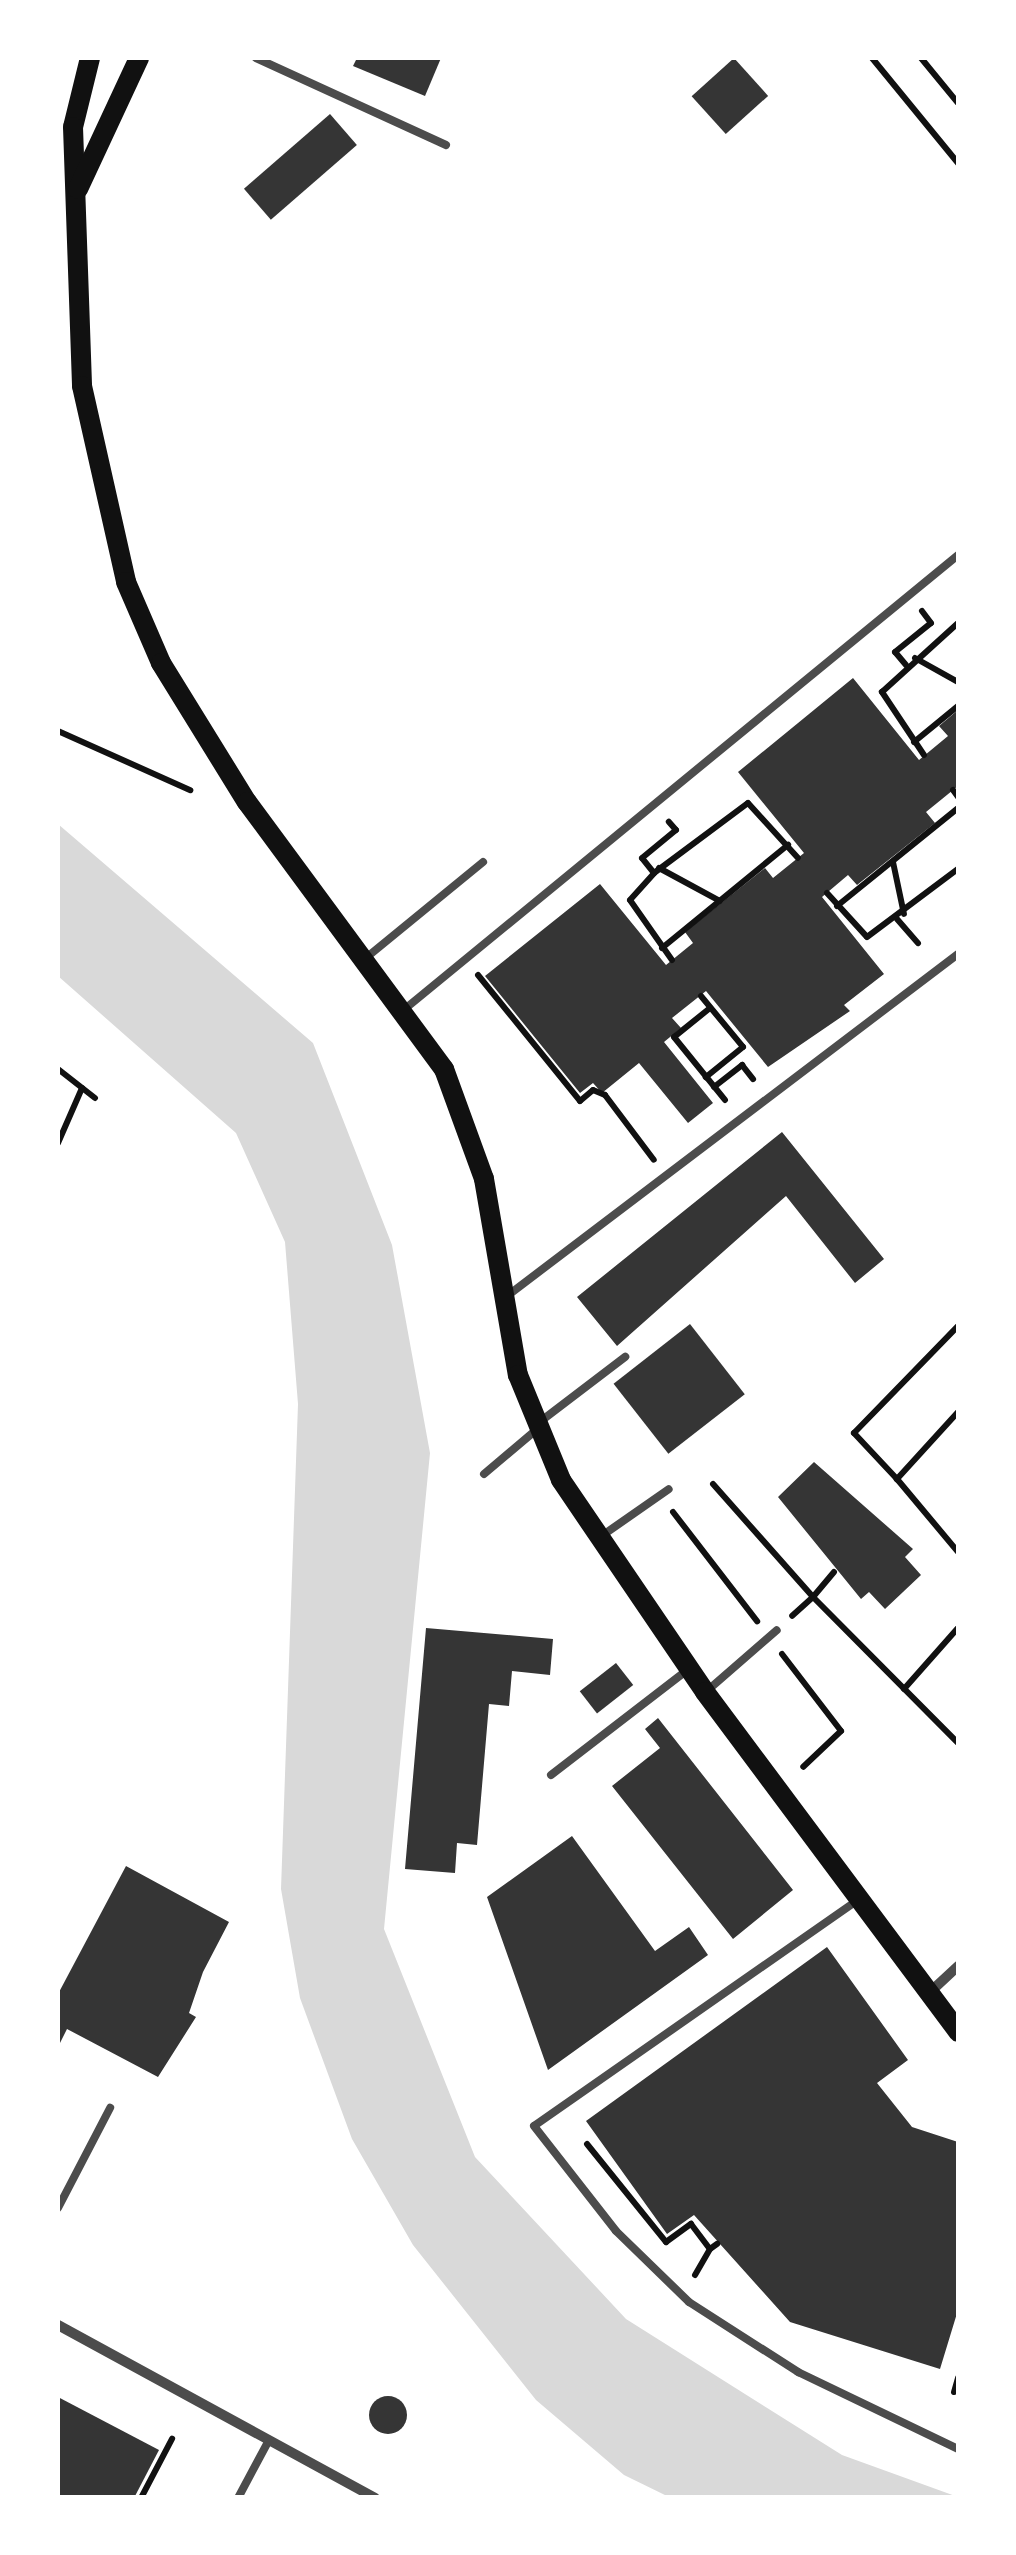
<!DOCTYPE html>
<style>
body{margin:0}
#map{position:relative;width:1016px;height:2555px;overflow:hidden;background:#fff;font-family:Lato,sans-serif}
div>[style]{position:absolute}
.water>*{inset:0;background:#d9d9d9}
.building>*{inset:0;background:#353535;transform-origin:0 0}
.round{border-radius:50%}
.path>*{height:6px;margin:-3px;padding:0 3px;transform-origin:3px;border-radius:3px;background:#111}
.service>*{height:8px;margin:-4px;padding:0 4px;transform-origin:4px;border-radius:4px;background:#4c4c4c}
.minor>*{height:10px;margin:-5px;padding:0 5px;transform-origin:5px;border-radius:5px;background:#4c4c4c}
.secondary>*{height:20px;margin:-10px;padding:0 10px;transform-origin:10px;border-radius:10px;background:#111}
span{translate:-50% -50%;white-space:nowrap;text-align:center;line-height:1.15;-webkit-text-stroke:8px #fff;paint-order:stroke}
.frame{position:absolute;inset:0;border:60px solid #fff;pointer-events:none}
</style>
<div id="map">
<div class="water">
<i style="clip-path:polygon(58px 824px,313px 1043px,392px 1245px,430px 1453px,384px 1929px,475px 2157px,626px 2319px,842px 2455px,958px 2497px,669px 2497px,624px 2475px,536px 2400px,413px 2245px,352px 2139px,300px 1998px,281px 1889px,298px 1404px,285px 1242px,236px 1133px,58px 976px)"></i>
</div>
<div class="building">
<i style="clip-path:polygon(357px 58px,441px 58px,425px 96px,353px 66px)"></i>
<i style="left:734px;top:58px;width:51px;height:57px;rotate:48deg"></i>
<i style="left:330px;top:114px;width:41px;height:114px;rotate:49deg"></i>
<i style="clip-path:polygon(853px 678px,919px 760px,948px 736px,939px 726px,958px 710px,958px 786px,926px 812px,935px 823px,857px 885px,848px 875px,822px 897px,884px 974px,844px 1005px,850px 1011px,768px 1067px,706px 991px,672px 1018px,681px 1028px,664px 1042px,713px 1103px,688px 1123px,639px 1063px,602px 1093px,593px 1083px,580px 1093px,485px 976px,600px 884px,666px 965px,693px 943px,685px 932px,765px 868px,773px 878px,804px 853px,738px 772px)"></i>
<i style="clip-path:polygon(782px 1132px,884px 1259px,855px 1283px,786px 1196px,617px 1346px,577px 1297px)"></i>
<i style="left:690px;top:1324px;width:89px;height:97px;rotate:52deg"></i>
<i style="clip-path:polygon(814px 1462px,913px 1549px,905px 1557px,921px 1575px,885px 1609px,869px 1592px,861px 1599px,778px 1497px)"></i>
<i style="clip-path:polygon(426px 1628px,553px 1639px,550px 1675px,512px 1671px,509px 1706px,489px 1704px,477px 1845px,457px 1843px,455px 1873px,405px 1869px)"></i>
<i style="left:616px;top:1663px;width:28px;height:46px;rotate:52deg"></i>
<i style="clip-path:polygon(658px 1718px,793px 1890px,733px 1939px,612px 1786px,660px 1748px,645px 1729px)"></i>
<i style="clip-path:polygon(572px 1836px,655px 1951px,689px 1927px,708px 1955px,548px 2070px,487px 1897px)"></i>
<i style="clip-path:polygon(126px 1866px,229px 1922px,203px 1972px,189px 2013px,196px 2017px,158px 2077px,67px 2029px,58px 2047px,58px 1994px)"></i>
<i style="clip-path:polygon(827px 1947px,908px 2060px,877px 2083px,912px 2127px,958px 2142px,958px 2310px,940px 2369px,790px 2322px,694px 2215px,667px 2234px,586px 2121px)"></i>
<i class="round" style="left:369px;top:2396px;width:38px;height:38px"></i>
<i style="clip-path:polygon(58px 2397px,159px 2450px,134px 2498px,58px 2498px)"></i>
</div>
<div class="path">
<i style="left:872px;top:58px;width:136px;rotate:50.7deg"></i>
<i style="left:921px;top:58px;width:58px;rotate:50.6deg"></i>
<i style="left:915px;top:658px;width:49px;rotate:29.2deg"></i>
<i style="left:906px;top:665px;width:17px;rotate:-130deg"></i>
<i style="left:895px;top:652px;width:46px;rotate:-38.9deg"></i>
<i style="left:931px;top:623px;width:15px;rotate:-127deg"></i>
<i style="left:58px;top:731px;width:145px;rotate:24.1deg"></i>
<i style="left:914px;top:742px;width:57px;rotate:-39.3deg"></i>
<i style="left:924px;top:755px;width:76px;rotate:-123.7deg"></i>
<i style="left:882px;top:692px;width:103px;rotate:-42.2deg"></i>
<i style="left:953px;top:790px;width:9px;rotate:54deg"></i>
<i style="left:893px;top:862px;width:53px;rotate:78.1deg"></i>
<i style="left:659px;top:868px;width:69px;rotate:28.4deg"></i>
<i style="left:654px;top:873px;width:19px;rotate:-129deg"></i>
<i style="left:642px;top:858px;width:44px;rotate:-39.5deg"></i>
<i style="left:676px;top:830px;width:11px;rotate:-131deg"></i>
<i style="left:827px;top:893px;width:59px;rotate:47.7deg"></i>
<i style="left:867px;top:937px;width:114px;rotate:-36.8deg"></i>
<i style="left:837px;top:906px;width:156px;rotate:-39deg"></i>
<i style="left:897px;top:919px;width:32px;rotate:49deg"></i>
<i style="left:662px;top:948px;width:163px;rotate:-39.3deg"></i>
<i style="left:672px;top:960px;width:73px;rotate:-125deg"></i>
<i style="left:630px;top:900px;width:36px;rotate:-48deg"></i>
<i style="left:654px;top:873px;width:117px;rotate:-36.7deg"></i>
<i style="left:748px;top:803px;width:74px;rotate:47.7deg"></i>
<i style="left:478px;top:975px;width:162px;rotate:51deg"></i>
<i style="left:580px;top:1101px;width:17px;rotate:-40deg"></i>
<i style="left:593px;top:1090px;width:13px;rotate:23deg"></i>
<i style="left:605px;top:1095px;width:81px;rotate:53deg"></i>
<i style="left:701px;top:996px;width:66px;rotate:50.5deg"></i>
<i style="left:743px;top:1047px;width:48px;rotate:141deg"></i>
<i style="left:710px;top:1008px;width:46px;rotate:141.1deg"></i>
<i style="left:674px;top:1037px;width:81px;rotate:51deg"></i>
<i style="left:58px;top:1069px;width:47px;rotate:38.1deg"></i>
<i style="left:714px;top:1087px;width:36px;rotate:-38deg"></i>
<i style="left:742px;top:1065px;width:18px;rotate:52deg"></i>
<i style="left:58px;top:1143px;width:60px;rotate:-66.4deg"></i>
<i style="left:958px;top:1412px;width:91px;rotate:132.3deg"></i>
<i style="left:897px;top:1479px;width:95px;rotate:50.1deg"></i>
<i style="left:897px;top:1479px;width:63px;rotate:-133.1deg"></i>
<i style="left:854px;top:1433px;width:149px;rotate:-45.8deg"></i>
<i style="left:713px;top:1484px;width:151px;rotate:48.5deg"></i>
<i style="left:813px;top:1597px;width:28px;rotate:138deg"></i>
<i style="left:673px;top:1512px;width:138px;rotate:52.4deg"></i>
<i style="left:834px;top:1572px;width:33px;rotate:130deg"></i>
<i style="left:813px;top:1597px;width:206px;rotate:45.2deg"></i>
<i style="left:782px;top:1654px;width:97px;rotate:52.5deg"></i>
<i style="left:841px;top:1731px;width:52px;rotate:136.5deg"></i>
<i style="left:904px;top:1689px;width:81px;rotate:-48.5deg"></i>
<i style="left:587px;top:2144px;width:126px;rotate:51.1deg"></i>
<i style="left:666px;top:2242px;width:31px;rotate:-36deg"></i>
<i style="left:691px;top:2224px;width:31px;rotate:53deg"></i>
<i style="left:710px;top:2249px;width:9px;rotate:-36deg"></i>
<i style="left:695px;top:2275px;width:30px;rotate:-60deg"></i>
<i style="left:954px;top:2392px;width:15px;rotate:-74deg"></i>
<i style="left:141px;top:2498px;width:67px;rotate:-62.3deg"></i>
</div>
<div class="service">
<i style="left:256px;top:58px;width:209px;rotate:24.6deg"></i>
<i style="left:367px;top:957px;width:150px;rotate:-39.3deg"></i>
<i style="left:406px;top:1008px;width:714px;rotate:-39.37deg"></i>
<i style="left:507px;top:1296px;width:566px;rotate:-37.17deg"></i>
<i style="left:541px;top:1421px;width:106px;rotate:-37.3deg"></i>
<i style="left:484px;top:1474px;width:68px;rotate:-40.2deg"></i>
<i style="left:603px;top:1535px;width:80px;rotate:-34.9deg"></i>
<i style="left:708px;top:1690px;width:91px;rotate:-41deg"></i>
<i style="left:551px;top:1775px;width:170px;rotate:-37.6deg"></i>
<i style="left:855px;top:1902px;width:391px;rotate:145.1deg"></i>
<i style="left:534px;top:2126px;width:133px;rotate:52deg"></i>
<i style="left:616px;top:2231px;width:102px;rotate:44.2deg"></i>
<i style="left:689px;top:2302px;width:130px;rotate:32.7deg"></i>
<i style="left:798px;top:2372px;width:178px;rotate:25.7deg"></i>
<i style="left:58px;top:2208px;width:113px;rotate:-62.5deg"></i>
<i style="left:238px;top:2498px;width:66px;rotate:-61.9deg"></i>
</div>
<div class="minor">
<i style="left:928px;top:1994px;width:41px;rotate:-43deg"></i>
<i style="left:58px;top:2325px;width:361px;rotate:28.6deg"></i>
</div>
<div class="secondary">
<i style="left:90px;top:58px;width:71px;rotate:103.8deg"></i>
<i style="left:73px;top:127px;width:259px;rotate:88deg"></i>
<i style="left:82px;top:386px;width:201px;rotate:77.3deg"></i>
<i style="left:126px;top:582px;width:88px;rotate:66.6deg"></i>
<i style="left:161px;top:663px;width:163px;rotate:58.3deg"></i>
<i style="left:247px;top:802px;width:332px;rotate:53.6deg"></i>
<i style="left:444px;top:1069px;width:117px;rotate:70deg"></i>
<i style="left:484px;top:1179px;width:199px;rotate:80.2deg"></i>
<i style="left:518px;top:1375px;width:113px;rotate:67.7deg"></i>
<i style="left:561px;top:1480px;width:256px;rotate:55.8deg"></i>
<i style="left:705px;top:1692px;width:424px;rotate:53.3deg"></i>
<i style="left:78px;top:189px;width:145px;rotate:-65deg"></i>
</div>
<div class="frame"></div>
</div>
